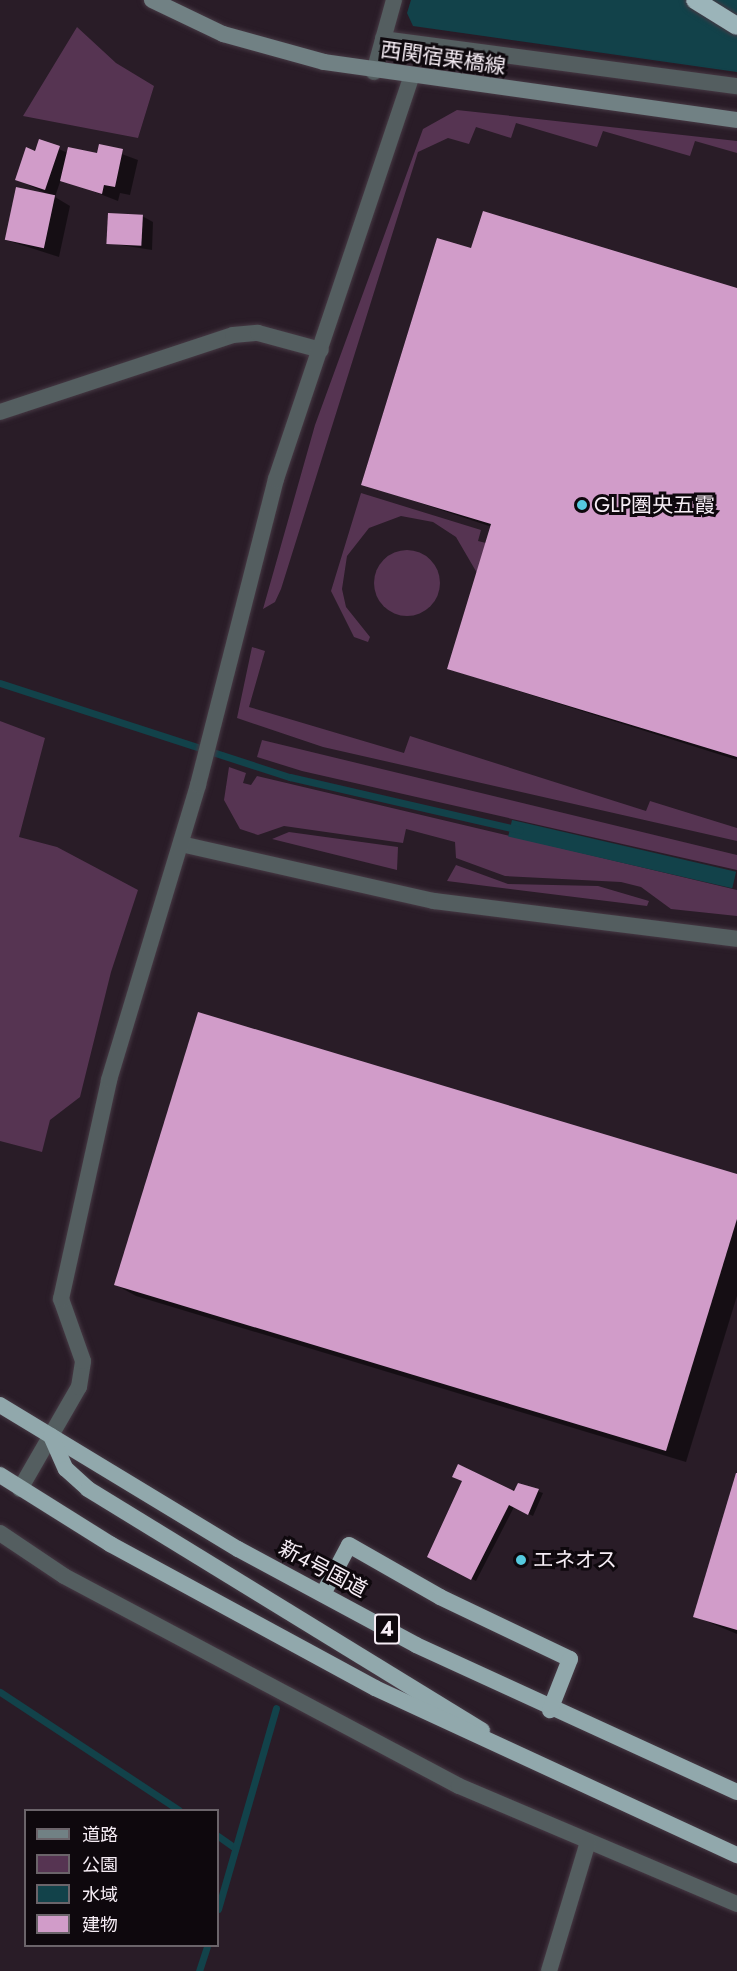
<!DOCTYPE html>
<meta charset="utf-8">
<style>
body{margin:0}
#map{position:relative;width:737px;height:1971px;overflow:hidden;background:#291c27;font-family:Jost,"Noto Sans JP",sans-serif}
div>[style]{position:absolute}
.green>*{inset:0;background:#563452}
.round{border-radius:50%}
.water>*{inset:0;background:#12424a;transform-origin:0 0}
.shadow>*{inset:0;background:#0007}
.stream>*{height:7px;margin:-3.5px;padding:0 3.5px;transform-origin:3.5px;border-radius:3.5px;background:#12424a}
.building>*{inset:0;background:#d19cc9;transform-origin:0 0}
.roads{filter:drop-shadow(0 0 2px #463944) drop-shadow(0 0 2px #463944)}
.minor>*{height:16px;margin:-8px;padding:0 8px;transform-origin:8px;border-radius:8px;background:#545e60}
.tertiary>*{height:16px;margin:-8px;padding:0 8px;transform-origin:8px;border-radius:8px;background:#545e60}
.secondary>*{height:16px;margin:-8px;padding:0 8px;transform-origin:8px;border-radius:8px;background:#718184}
.trunk>*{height:16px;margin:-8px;padding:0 8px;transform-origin:8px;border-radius:8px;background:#91a8ac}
.motorway>*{height:18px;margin:-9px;padding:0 9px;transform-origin:9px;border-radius:9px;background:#9bb4b9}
.dots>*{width:16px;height:16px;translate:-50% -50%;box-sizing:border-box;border:3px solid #0e080d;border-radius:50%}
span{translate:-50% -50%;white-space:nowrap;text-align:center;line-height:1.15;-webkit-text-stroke:6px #0e080d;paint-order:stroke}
.shield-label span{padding:2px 4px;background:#0e080d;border:2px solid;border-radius:4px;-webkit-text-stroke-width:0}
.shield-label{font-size:20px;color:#f6edf5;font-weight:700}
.street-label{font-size:21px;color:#f6edf5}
.poi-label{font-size:21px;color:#f6edf5}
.left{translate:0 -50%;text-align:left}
.legend{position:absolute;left:24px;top:1809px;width:195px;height:138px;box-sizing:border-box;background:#0e080d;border:2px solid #6b646a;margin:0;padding:8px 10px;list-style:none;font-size:18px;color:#f6edf5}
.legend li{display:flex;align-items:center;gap:12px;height:30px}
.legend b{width:30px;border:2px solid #6b646a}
</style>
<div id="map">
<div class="green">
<i style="clip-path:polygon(77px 27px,116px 63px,154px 86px,138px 138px,23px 116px)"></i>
<i style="clip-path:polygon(457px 110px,737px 141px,737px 153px,695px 141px,690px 156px,603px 131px,597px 147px,516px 123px,511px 138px,476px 127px,469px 144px,448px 138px,418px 152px,281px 589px,275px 602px,263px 609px,315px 425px,423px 129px)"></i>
<i style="clip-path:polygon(361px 493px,481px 530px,478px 541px,486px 543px,477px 573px,456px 537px,433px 522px,401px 516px,369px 528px,347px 556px,342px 589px,346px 607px,370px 637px,368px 642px,354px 637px,331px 591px)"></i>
<i class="round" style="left:374px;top:550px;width:66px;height:66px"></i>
<i style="clip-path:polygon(252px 647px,265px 651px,249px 707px,404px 753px,410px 736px,646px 811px,650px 801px,737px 828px,737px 841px,323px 747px,237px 718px)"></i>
<i style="clip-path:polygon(0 721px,45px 738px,19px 837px,57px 847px,138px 890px,111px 972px,80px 1097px,50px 1120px,42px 1152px,0 1141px)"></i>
<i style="clip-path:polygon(262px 740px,737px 855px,737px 870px,302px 771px,257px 757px)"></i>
<i style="clip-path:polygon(229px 767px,246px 773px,243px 783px,251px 785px,257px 776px,737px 890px,737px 916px,671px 909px,641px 887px,621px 882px,505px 876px,456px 858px,455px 842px,406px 829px,403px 843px,284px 826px,258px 835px,240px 829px,224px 800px)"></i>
<i style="clip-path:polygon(289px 832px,398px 847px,397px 870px,272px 839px)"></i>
<i style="clip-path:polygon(456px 865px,508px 884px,598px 886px,649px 901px,647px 906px,447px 881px)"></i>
</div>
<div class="water">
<i style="clip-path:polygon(411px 0,737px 0,737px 72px,413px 26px,407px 13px)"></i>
<i style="left:512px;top:820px;width:230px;height:17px;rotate:13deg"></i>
</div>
<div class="shadow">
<i style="clip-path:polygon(40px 141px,68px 153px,98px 155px,100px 146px,138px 160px,130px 195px,120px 193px,118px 201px,61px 179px,55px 197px,70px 206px,59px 257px,6px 240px,54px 197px,16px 179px)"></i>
<i style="clip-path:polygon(142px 216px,153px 222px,152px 250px,108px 243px)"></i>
<i style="clip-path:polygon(472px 250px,737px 289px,737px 760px,449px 669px,492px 527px,363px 484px)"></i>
<i style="clip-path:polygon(737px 1176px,737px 1296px,686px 1462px,136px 1296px,116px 1285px)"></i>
<i style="clip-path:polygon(737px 1477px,737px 1634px,694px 1616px)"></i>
<i style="clip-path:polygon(519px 1485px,543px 1493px,533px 1516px,514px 1507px,476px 1581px,429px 1557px)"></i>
</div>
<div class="stream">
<i style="left:0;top:683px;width:305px;rotate:18deg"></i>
<i style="left:290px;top:777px;width:236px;rotate:13deg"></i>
<i style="left:0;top:1692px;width:214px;rotate:33.4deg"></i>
<i style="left:218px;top:1836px;width:21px;rotate:35deg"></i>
<i style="left:218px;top:1909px;width:209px;rotate:-73.9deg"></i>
<i style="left:199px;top:1971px;width:26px;rotate:-72deg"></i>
</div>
<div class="building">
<i style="clip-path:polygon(39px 139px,60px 146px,45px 190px,15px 180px,26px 147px,35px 151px)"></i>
<i style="clip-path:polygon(99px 144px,123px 149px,115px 187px,104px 185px,102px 194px,60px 181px,68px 147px,97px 153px)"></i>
<i style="left:16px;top:187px;width:40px;height:54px;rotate:12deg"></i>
<i style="clip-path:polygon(483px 211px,737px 288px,737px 757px,447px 669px,491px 524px,361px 485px,437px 238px,471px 248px)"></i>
<i style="left:108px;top:213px;width:35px;height:31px;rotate:3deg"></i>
<i style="clip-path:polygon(198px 1012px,737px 1174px,737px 1219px,666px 1451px,114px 1285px)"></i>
<i style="clip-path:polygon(458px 1464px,514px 1491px,518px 1483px,539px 1489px,528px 1515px,509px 1505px,471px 1580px,427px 1557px,462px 1481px,452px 1477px)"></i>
<i style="clip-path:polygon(736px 1473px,737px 1473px,737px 1630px,693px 1617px)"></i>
</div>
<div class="roads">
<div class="minor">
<i style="left:383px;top:39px;width:357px;rotate:7.6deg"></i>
<i style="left:374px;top:72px;width:75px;rotate:-74.5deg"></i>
<i style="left:0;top:412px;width:245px;rotate:-18.3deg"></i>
<i style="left:233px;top:335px;width:25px;rotate:-5deg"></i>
<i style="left:258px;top:333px;width:65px;rotate:15.1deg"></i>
<i style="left:0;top:1533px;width:77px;rotate:33.9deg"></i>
<i style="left:64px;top:1576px;width:447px;rotate:28deg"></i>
<i style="left:459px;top:1786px;width:302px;rotate:23deg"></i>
<i style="left:549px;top:1971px;width:135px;rotate:-73.2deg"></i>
</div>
<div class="tertiary">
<i style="left:181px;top:844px;width:259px;rotate:12.7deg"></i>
<i style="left:434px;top:901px;width:305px;rotate:7.1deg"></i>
<i style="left:20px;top:1489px;width:118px;rotate:-60deg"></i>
<i style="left:79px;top:1387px;width:26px;rotate:-81deg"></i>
<i style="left:83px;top:1361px;width:66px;rotate:-109.5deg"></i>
<i style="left:61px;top:1299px;width:224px;rotate:-77.6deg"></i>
<i style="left:109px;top:1080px;width:308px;rotate:-73.2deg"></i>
<i style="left:198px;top:785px;width:316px;rotate:-75.7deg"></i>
<i style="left:276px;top:479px;width:423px;rotate:-71.4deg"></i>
</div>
<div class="secondary">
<i style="left:152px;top:0;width:79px;rotate:25.6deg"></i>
<i style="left:223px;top:34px;width:105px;rotate:15.5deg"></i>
<i style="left:324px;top:62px;width:417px;rotate:8deg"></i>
</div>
<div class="trunk">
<i style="left:0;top:1405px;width:278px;rotate:31.2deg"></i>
<i style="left:238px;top:1549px;width:202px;rotate:28.3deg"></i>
<i style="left:416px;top:1645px;width:353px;rotate:24.6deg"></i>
<i style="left:51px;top:1436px;width:36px;rotate:66deg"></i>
<i style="left:66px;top:1469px;width:30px;rotate:42deg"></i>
<i style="left:88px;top:1489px;width:462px;rotate:31.5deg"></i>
<i style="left:0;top:1475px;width:130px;rotate:32.1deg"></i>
<i style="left:110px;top:1544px;width:302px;rotate:28.5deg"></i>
<i style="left:375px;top:1688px;width:399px;rotate:24.8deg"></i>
<i style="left:323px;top:1594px;width:55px;rotate:-62deg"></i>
<i style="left:349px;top:1545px;width:105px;rotate:29.7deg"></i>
<i style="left:440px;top:1597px;width:144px;rotate:25.5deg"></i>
<i style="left:570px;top:1659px;width:55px;rotate:111.4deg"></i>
</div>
<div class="motorway">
<i style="left:695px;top:0;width:49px;rotate:31.8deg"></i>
</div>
</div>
<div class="dots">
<i style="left:582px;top:505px;background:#55cadf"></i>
<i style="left:521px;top:1560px;background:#55cadf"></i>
</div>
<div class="shield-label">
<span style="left:387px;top:1629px">4</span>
</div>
<div class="street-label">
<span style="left:443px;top:58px;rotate:8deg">西関宿栗橋線</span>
<span style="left:323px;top:1569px;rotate:28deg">新4号国道</span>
</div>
<div class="poi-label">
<span class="left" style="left:594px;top:505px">GLP圏央五霞</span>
<span class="left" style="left:533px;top:1560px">エネオス</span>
</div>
<ul class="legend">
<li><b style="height:8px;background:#718184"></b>道路</li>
<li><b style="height:16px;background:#563452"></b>公園</li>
<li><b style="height:16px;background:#12424a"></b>水域</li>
<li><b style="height:16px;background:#d19cc9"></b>建物</li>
</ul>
</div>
